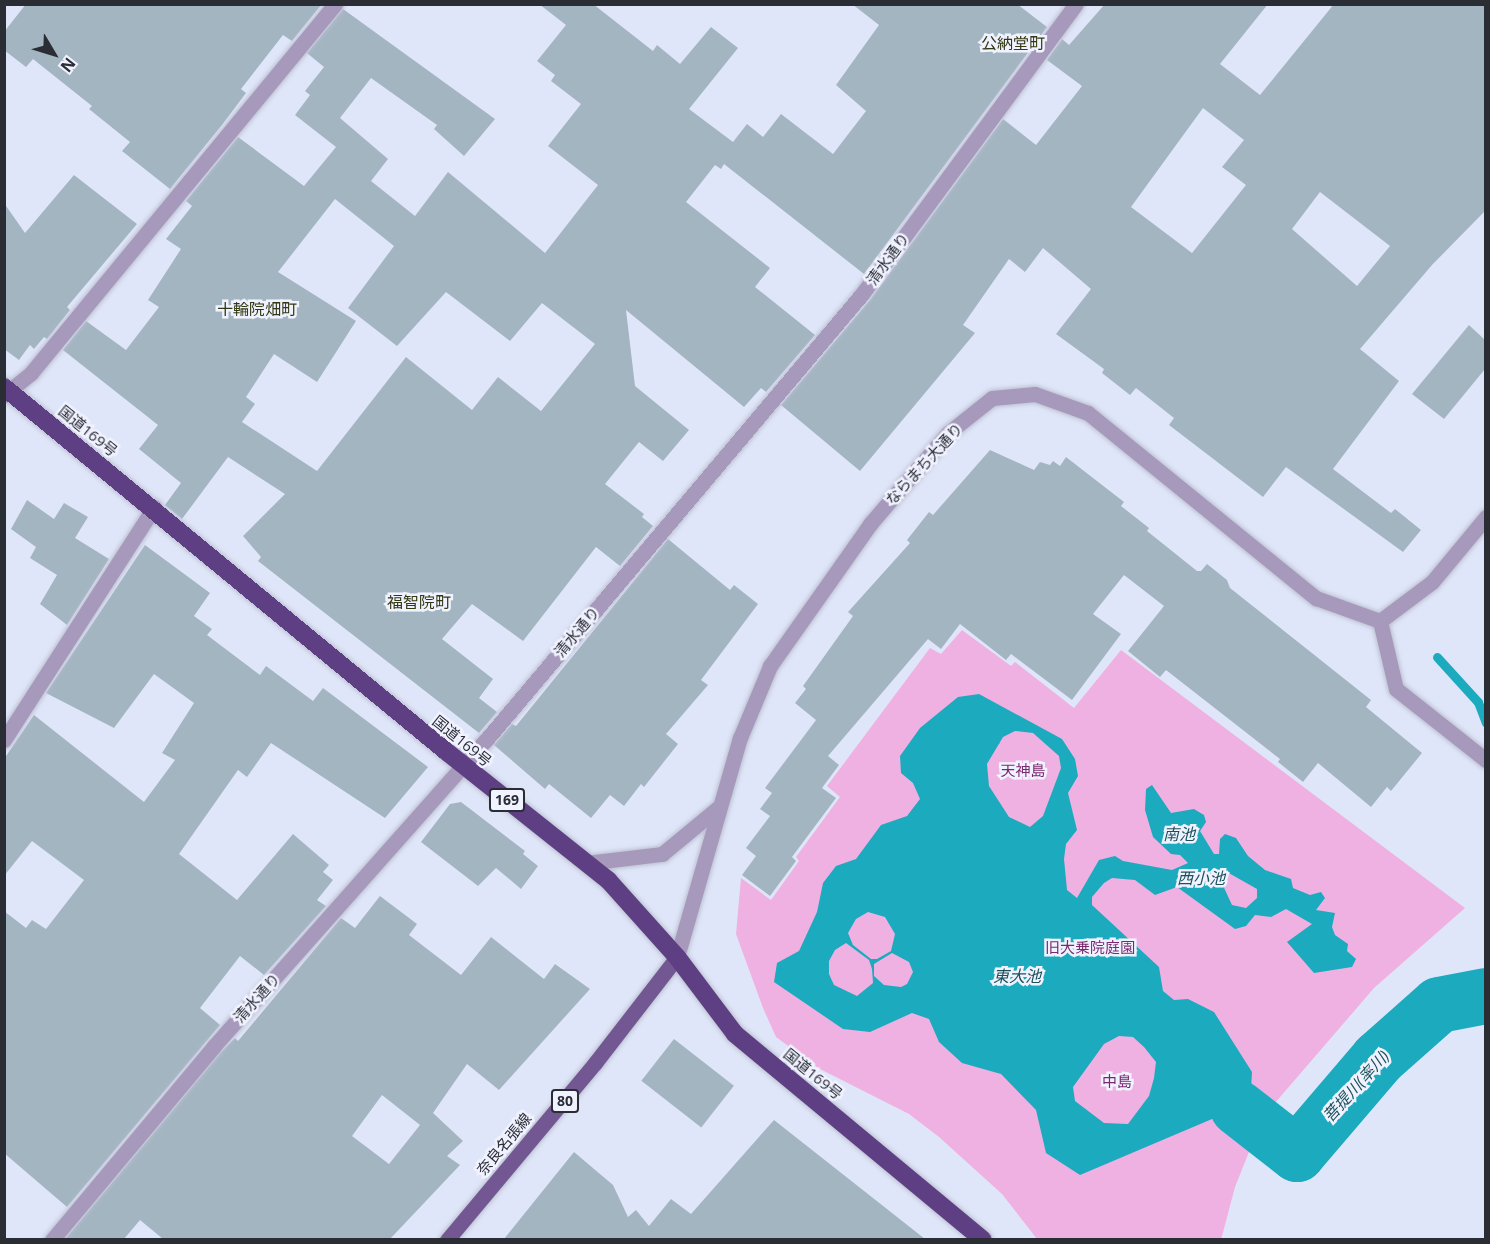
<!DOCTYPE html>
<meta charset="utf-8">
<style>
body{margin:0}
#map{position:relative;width:1490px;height:1244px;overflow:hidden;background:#e0e6f9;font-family:"Open Sans","Noto Sans JP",sans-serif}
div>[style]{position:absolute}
.green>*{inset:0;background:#efb1e1}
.water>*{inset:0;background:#1baabe}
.stream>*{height:9px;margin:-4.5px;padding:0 4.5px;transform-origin:4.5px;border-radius:4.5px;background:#1baabe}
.river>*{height:56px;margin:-28px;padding:0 28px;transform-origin:28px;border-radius:28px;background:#1baabe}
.building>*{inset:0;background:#a4b5c2;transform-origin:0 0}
.roads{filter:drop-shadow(0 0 2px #bcc1d2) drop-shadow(0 0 2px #bcc1d2)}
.minor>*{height:15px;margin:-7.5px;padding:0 7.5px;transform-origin:7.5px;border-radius:7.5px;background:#a799bb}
.major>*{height:15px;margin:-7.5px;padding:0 7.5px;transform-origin:7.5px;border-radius:7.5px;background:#725793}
.highway>*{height:18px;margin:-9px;padding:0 9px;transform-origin:9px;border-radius:9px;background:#5f3f83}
span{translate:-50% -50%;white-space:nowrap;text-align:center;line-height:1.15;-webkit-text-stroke:5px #f0f3ff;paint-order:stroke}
.shield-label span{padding:2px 4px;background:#f0f3ff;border:2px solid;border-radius:4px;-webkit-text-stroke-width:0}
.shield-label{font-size:14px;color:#2b2d35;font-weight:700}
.street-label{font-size:15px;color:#2b2d35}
.park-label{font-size:15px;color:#7b286e}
.neighbourhood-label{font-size:16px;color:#323811}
.water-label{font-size:16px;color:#1c515a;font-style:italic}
.frame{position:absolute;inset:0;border:6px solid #2b2d35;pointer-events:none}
.north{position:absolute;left:24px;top:24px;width:60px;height:60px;-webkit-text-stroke:4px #f0f3ff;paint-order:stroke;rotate:128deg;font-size:16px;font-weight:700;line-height:24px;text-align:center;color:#2b2d35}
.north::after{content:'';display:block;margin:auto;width:21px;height:27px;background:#2b2d35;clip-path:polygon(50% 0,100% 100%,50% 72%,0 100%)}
</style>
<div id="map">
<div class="green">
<i style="clip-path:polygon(962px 630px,1011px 666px,1015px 662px,1074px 708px,1121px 650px,1465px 908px,1374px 988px,1263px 1117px,1235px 1187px,1221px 1240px,1037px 1239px,1002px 1194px,939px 1137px,909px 1114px,818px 1068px,776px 1037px,763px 1008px,736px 934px,741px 878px,771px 900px,799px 861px,796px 857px,840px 797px,827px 786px,930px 648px,941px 654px)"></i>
</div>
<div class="water">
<i style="clip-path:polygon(evenodd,979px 694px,1062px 739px,1075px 759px,1078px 776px,1068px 793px,1077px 830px,1066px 844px,1064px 859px,1067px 890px,1077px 898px,1099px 860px,1115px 856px,1123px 861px,1172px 870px,1188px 863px,1180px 855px,1171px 854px,1153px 837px,1145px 810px,1146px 789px,1152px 785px,1171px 813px,1194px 809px,1204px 815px,1206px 822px,1200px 831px,1214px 854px,1219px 854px,1220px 839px,1225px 834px,1236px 838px,1248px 856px,1265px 870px,1291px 879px,1293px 888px,1310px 895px,1321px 892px,1325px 898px,1316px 910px,1335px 913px,1332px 927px,1335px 935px,1348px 944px,1347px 951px,1356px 959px,1352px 967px,1314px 973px,1287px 942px,1312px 924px,1286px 909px,1271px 917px,1255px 915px,1246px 926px,1235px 929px,1177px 887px,1155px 895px,1135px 880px,1112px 878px,1104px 883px,1092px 897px,1092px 905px,1159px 967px,1163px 991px,1174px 1000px,1188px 999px,1214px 1012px,1252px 1072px,1251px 1089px,1238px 1108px,1080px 1175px,1046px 1153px,1036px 1110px,1001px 1074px,962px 1063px,939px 1042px,929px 1019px,912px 1013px,870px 1032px,843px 1029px,774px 982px,777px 963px,799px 951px,817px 912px,823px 883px,836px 866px,856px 859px,881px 825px,907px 816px,920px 799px,913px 783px,901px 773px,900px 756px,920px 728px,958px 697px,979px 694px,1015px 731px,1033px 733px,1059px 756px,1061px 768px,1043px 816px,1030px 827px,1009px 817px,989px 786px,987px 764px,1003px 737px,1015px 731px,979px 694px,1227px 872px,1257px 889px,1257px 898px,1246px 908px,1232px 905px,1220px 879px,1227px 872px,979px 694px,868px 912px,885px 917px,895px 934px,891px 951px,877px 959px,871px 959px,853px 945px,848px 933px,856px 919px,868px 912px,979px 694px,846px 943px,869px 960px,872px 969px,873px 983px,857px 996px,834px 985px,829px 974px,829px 961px,835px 950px,846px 943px,979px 694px,892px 953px,909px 962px,913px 972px,907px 984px,901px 987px,884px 985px,874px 976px,874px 964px,892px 953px,979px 694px,1119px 1036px,1133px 1037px,1144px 1047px,1156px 1062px,1154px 1078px,1149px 1096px,1128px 1124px,1104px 1123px,1075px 1101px,1073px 1087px,1104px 1044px,1119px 1036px)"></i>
</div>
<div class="stream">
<i style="left:1437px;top:657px;width:61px;rotate:47.7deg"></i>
<i style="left:1478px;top:702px;width:22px;rotate:69deg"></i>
</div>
<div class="river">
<i style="left:1238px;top:1108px;width:75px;rotate:37.9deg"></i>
<i style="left:1297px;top:1154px;width:125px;rotate:-49.5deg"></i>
<i style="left:1378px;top:1059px;width:81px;rotate:-41.5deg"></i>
<i style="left:1439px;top:1005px;width:48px;rotate:-10.8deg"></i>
</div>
<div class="building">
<i style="clip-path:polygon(26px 4px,322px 4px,292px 41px,283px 35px,241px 89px,246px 93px,222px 125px,170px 189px,122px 151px,130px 142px,89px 109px,92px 106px,33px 59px,26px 67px,4px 50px,4px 32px)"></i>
<i style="clip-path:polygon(evenodd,539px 4px,593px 4px,653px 51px,657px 45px,680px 64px,711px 27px,738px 48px,689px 109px,733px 142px,747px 124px,763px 137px,781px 114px,833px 154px,866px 111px,836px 85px,879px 25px,852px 4px,1017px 4px,1047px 27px,864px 274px,724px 164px,721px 169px,715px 165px,686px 202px,770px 268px,755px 287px,815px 335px,766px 392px,761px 388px,744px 407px,626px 310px,635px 386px,689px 430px,663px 461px,639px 442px,605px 484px,644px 514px,642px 517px,653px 526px,620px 566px,596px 547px,523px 641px,472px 604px,442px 639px,493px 679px,479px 698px,497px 712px,479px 733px,258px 561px,261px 557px,243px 536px,285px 494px,228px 457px,182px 519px,165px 505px,181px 483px,139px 449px,158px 425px,63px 350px,86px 321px,126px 350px,159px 307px,148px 300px,181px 249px,166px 239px,192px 206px,186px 201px,238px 137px,304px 186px,336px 147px,295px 115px,310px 95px,305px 91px,324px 67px,307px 53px,343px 9px,495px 119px,464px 156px,434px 129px,437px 125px,371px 78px,340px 118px,388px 159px,371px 181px,415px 216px,448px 172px,545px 253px,598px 185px,548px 146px,581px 104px,551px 81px,555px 75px,537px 61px,566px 25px,539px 4px,335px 199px,394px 246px,348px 308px,397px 346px,446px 292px,510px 341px,542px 303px,595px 344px,541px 411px,498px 377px,472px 410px,406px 357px,317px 471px,242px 422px,255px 404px,246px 397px,274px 354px,317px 382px,356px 321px,278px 272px,335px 199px)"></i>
<i style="clip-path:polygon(evenodd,1105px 4px,1268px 4px,1220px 64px,1260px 95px,1334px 4px,1485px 4px,1485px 211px,1432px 265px,1360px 349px,1399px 381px,1333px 469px,1391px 513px,1395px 509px,1421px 530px,1403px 552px,1286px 467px,1263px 497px,1169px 425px,1174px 418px,1136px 388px,1130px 395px,1102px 373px,1104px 369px,1056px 334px,1091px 289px,1043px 248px,1025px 272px,1009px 259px,963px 325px,975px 333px,860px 471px,781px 405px,870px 300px,1003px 119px,1036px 145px,1082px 86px,1047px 60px,1062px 39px,1069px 45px,1105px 4px,1203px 108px,1244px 140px,1222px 167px,1246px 185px,1192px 253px,1131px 207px,1203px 108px,1105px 4px,1320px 192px,1390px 246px,1357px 286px,1292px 229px,1320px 192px)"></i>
<i style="clip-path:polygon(74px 175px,137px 224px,67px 307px,70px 310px,47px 339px,44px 337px,34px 349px,30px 345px,19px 360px,4px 349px,4px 203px,25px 233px)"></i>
<i style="clip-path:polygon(1469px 325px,1485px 340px,1485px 369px,1444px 419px,1412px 394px)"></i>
<i style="clip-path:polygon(990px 450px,1034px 470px,1040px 462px,1050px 465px,1053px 461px,1060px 466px,1066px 457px,1124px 502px,1121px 506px,1149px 528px,1147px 531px,1197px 571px,1201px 571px,1207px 564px,1227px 580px,1230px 588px,1371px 700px,1366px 707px,1422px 753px,1391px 791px,1387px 787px,1371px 807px,1318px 763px,1303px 782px,1278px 762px,1280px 759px,1166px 670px,1160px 677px,1128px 651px,1164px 606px,1124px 575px,1093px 614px,1121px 634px,1072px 700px,1011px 654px,1006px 660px,960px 624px,941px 649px,928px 639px,828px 756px,839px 765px,822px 788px,836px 798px,792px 857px,796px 861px,770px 896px,742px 875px,756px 856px,746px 848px,770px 816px,760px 809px,772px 793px,765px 788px,816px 720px,795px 703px,806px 689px,803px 686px,853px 616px,848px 612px,910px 543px,907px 540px,929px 512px,933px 515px)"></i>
<i style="clip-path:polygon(27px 500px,54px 519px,64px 503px,88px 517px,75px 538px,109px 559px,67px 625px,40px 604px,57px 575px,30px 558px,36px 547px,11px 529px)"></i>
<i style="clip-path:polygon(668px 539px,730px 590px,734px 585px,758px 604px,701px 680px,708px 685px,666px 734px,678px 744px,644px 787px,641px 784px,624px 806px,610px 795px,591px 818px,549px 784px,545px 789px,494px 745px,512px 724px,516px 726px)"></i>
<i style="clip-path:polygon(145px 545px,210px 593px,194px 616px,212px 629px,207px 635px,260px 675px,266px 666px,313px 701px,323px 688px,428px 767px,385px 818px,271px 743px,247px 777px,238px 770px,179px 854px,237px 900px,293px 834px,329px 865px,323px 872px,333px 880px,317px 900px,326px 906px,264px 975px,240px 956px,200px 1008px,220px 1025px,67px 1207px,4px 1153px,4px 911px,26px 928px,32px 920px,46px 929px,84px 880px,32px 841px,4px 876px,4px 759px,34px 715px,144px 802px,175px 760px,162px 753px,194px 703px,154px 674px,114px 728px,46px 693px)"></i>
<i style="clip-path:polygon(461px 802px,525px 851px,523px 854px,538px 866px,521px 889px,496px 868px,478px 886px,421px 842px,450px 804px)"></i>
<i style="clip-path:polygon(evenodd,380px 896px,417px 924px,409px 935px,461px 975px,491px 937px,544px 979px,555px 964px,590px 989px,499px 1090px,467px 1064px,433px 1113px,463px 1141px,447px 1156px,460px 1165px,390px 1239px,163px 1239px,140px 1220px,124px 1239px,65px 1239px,221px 1052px,235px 1038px,238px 1041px,341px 918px,355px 928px,380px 896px,382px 1095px,420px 1125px,389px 1164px,352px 1136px,382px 1095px)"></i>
<i style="left:674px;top:1039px;width:76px;height:53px;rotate:38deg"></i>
<i style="clip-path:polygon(774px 1120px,925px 1239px,504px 1239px,574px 1152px,613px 1185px,628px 1217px,636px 1210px,649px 1226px,671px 1199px,691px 1214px)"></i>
</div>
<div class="roads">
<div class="minor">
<i style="left:4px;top:395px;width:35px;rotate:-39deg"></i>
<i style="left:31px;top:373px;width:478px;rotate:-50.5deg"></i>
<i style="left:1380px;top:621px;width:70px;rotate:76.8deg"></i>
<i style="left:1396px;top:689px;width:115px;rotate:38.3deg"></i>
<i style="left:4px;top:740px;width:277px;rotate:-57.2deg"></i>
<i style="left:586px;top:863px;width:77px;rotate:-6.8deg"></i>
<i style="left:662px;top:854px;width:75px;rotate:-39.6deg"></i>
<i style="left:677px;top:957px;width:228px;rotate:-74deg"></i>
<i style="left:740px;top:738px;width:78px;rotate:-67.4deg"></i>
<i style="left:770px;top:666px;width:174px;rotate:-54.8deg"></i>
<i style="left:870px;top:524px;width:120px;rotate:-49.4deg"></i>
<i style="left:948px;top:433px;width:56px;rotate:-38.5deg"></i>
<i style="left:992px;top:398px;width:43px;rotate:-5.3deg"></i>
<i style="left:1035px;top:394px;width:56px;rotate:19.7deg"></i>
<i style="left:1088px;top:413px;width:294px;rotate:39.1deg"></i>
<i style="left:1316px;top:598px;width:68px;rotate:19.8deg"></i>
<i style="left:1380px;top:621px;width:65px;rotate:-36.9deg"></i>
<i style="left:1432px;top:582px;width:85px;rotate:-50.3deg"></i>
<i style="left:52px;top:1240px;width:253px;rotate:-50.1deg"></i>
<i style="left:214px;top:1046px;width:409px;rotate:-48.4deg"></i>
<i style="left:486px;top:740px;width:583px;rotate:-49.87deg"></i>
<i style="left:862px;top:294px;width:360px;rotate:-53.6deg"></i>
</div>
<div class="major">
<i style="left:447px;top:1240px;width:231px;rotate:-50.1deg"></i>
<i style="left:595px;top:1063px;width:134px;rotate:-52.3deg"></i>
</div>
<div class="highway">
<i style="left:4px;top:387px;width:574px;rotate:39.49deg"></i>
<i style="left:447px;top:752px;width:206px;rotate:38.5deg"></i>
<i style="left:608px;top:880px;width:103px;rotate:48.1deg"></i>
<i style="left:677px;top:957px;width:96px;rotate:53deg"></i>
<i style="left:735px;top:1034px;width:322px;rotate:39.7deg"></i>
</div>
</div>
<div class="shield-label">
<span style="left:507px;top:800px">169</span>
<span style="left:565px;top:1101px">80</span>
</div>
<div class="street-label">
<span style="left:888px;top:259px;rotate:-54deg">清水通り</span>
<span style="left:88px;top:431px;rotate:39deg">国道169号</span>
<span style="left:924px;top:464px;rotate:-47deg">ならまち大通り</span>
<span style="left:577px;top:632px;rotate:-50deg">清水通り</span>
<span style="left:462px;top:741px;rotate:39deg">国道169号</span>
<span style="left:257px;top:998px;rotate:-48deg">清水通り</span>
<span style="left:813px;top:1074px;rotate:39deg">国道169号</span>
<span style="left:504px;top:1144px;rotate:-50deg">奈良名張線</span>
</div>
<div class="park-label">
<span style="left:1023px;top:771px">天神島</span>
<span style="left:1090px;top:948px">旧大乗院庭園</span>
<span style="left:1117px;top:1082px">中島</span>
</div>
<div class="neighbourhood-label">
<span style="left:1013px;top:43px">公納堂町</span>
<span style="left:257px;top:309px">十輪院畑町</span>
<span style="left:419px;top:602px">福智院町</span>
</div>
<div class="water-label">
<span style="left:1179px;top:834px">南池</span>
<span style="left:1201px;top:878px">西小池</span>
<span style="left:1017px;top:976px">東大池</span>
<span style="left:1356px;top:1086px;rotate:-48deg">菩提川(率川)</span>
</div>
<div class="frame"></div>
<div class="north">N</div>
</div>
